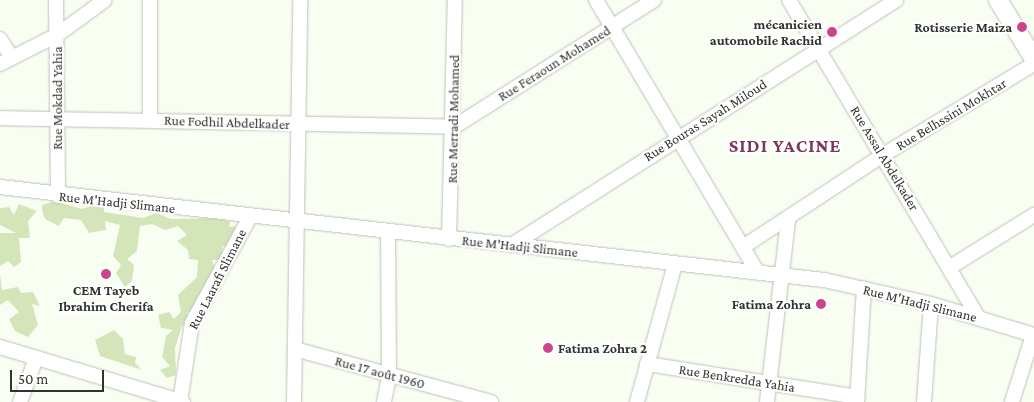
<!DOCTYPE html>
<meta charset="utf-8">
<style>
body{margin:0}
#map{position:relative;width:1034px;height:402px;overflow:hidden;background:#f9fef2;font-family:"Crimson Pro",serif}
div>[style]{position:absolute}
.green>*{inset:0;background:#d5e5ba}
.roads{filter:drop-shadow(0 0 1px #bdc2b7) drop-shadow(0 0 1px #bdc2b7)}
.minor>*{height:14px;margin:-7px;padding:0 7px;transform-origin:7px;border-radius:7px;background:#fff}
.major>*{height:18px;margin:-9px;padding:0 9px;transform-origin:9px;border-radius:9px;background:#fff}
.dots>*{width:14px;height:14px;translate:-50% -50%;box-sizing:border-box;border:2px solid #fff;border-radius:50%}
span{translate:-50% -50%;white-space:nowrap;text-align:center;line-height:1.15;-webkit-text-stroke:4.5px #fff;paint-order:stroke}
.poi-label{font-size:14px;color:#31332e;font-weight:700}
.right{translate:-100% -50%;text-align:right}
.left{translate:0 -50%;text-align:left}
.street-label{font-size:14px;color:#31332e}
.district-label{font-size:19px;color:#7b395a;font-weight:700;letter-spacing:1px}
.scale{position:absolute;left:10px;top:370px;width:94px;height:22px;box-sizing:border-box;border:2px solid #31332e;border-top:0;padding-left:6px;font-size:15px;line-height:18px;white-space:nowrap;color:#31332e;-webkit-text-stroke:4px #fff;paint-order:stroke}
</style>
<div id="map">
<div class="green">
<i style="clip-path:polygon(55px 201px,82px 209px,97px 204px,104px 207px,104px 212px,143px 218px,156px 213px,171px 219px,219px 218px,230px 222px,229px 227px,236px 226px,229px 248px,222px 246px,224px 260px,212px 260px,217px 275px,205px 283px,197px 310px,186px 313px,191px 318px,182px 326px,175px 348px,176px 375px,167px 378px,160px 370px,170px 366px,162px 357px,166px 336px,173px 330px,161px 328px,158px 315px,169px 312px,174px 319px,181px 312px,178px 295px,197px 277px,198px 260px,189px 259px,188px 250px,177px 241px,187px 235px,178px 226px,165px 230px,152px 224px,140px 226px,137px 251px,127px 259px,134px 265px,132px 281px,125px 287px,116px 273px,121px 265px,113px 256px,120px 225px,105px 221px,106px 230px,89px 233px,81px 220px,64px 218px,59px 226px,45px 219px,42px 210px,42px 205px)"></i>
<i style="clip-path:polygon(19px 204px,37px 211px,28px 221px,30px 238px,19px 238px,21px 262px,14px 267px,8px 261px,0 266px,0 233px,16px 233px,0 225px,0 208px,9px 207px,14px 215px)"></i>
<i style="clip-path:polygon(0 274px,2px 290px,18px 287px,21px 293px,33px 292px,40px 306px,32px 304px,38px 325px,28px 337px,15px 331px,9px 319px,19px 312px,8px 300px,0 305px)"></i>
<i style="clip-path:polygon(114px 330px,123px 339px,125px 354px,136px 357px,135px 363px,142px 370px,100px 356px,95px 340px)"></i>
</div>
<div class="roads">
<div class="minor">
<i style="left:56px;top:0;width:196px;rotate:89.4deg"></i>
<i style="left:596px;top:0;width:317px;rotate:59.3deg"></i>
<i style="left:789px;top:0;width:369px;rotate:59.2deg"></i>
<i style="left:0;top:39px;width:20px;rotate:57deg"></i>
<i style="left:0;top:64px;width:64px;rotate:-27deg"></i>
<i style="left:57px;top:35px;width:59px;rotate:-36.1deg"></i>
<i style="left:0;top:118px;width:454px;rotate:1.1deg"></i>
<i style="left:454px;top:127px;width:237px;rotate:-32.4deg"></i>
<i style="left:150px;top:120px;width:120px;rotate:-90deg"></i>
<i style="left:0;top:187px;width:829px;rotate:6.44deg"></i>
<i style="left:824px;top:280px;width:110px;rotate:12.6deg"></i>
<i style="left:931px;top:304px;width:108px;rotate:16.8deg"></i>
<i style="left:449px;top:239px;width:239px;rotate:-88.6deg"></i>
<i style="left:515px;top:243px;width:452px;rotate:-32.5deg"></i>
<i style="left:743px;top:247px;width:168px;rotate:-33.3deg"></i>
<i style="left:883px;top:155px;width:176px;rotate:-31.1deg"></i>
<i style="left:952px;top:266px;width:97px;rotate:-31.9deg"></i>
<i style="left:0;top:347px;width:191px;rotate:16.7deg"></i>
<i style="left:298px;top:350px;width:200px;rotate:15.1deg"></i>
<i style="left:647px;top:364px;width:213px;rotate:8.9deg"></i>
<i style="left:20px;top:402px;width:47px;rotate:-70deg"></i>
<i style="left:180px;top:402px;width:80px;rotate:-81.4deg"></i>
<i style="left:192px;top:323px;width:121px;rotate:-61.3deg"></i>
<i style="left:294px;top:402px;width:402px;rotate:-89.1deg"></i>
<i style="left:384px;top:402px;width:26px;rotate:-79deg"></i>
<i style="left:389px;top:376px;width:142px;rotate:-90.4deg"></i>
<i style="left:637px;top:402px;width:143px;rotate:-74.6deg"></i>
<i style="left:767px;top:402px;width:183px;rotate:-83.4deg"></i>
<i style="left:857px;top:402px;width:114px;rotate:-86.5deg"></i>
<i style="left:924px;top:402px;width:98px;rotate:-85.9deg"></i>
<i style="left:1012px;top:402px;width:70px;rotate:-72.6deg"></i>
</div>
<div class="major">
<i style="left:998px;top:0;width:69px;rotate:58.6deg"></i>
</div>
</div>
<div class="dots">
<i style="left:1022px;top:27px;background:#c9468c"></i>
<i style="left:832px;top:32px;background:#c9468c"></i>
<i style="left:106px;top:274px;background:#c9468c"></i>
<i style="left:821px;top:304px;background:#c9468c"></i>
<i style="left:548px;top:348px;background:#c9468c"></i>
</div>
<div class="poi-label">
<span class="right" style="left:822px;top:32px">mécanicien<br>automobile Rachid</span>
<span class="right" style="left:1012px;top:27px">Rotisserie Maiza</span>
<span style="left:106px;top:298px">CEM Tayeb<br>Ibrahim Cherifa</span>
<span class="right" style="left:811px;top:304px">Fatima Zohra</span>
<span class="left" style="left:558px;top:348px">Fatima Zohra 2</span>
</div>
<div class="street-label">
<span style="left:554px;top:63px;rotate:-32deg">Rue Feraoun Mohamed</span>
<span style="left:57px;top:98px;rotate:-90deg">Rue Mokdad Yahia</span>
<span style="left:951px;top:114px;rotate:-31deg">Rue Belhssini Mokhtar</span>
<span style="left:453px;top:119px;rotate:-89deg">Rue Merradi Mohamed</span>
<span style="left:705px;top:120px;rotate:-32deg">Rue Bouras Sayah Miloud</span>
<span style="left:227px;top:122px;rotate:2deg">Rue Fodhil Abdelkader</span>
<span style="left:885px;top:158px;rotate:59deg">Rue Assal Abdelkader</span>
<span style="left:117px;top:202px;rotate:6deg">Rue M'Hadji Slimane</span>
<span style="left:520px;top:246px;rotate:6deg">Rue M'Hadji Slimane</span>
<span style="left:217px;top:279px;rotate:-63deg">Rue Laarafi Slimane</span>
<span style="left:920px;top:303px;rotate:14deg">Rue M'Hadji Slimane</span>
<span style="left:380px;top:372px;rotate:15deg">Rue 17 août 1960</span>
<span style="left:737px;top:378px;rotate:9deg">Rue Benkredda Yahia</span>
</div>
<div class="district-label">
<span style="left:785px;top:146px">SIDI YACINE</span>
</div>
<div class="scale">50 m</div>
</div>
